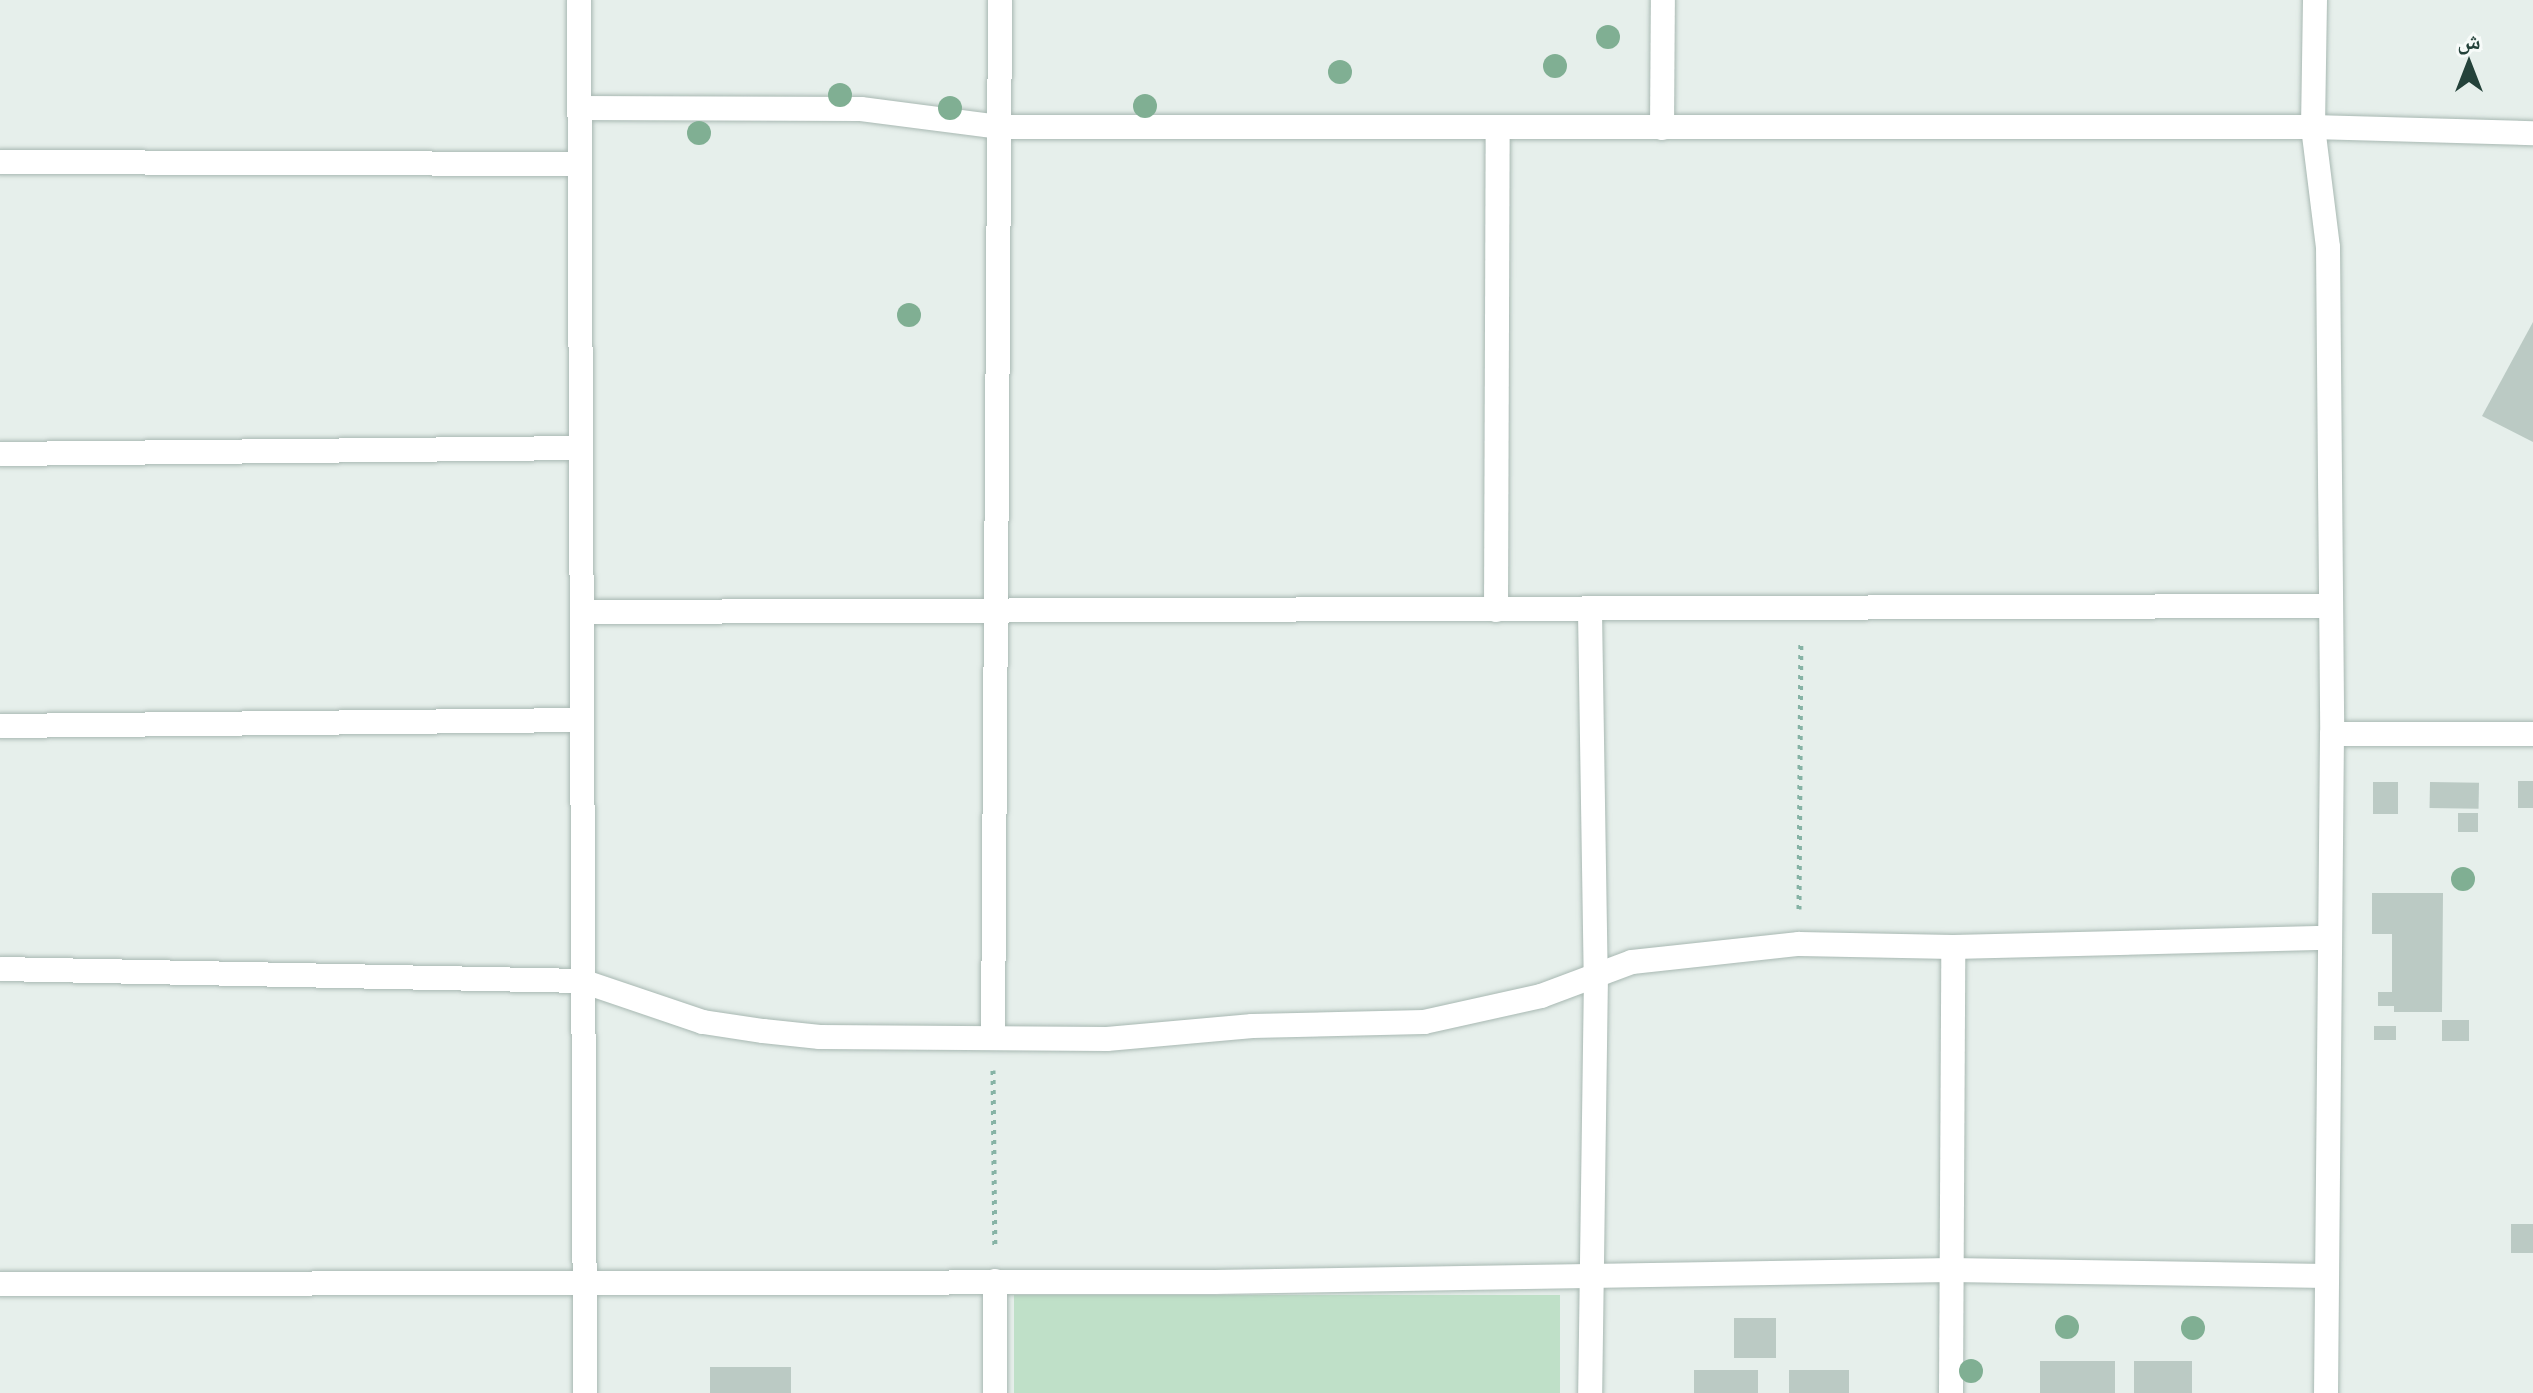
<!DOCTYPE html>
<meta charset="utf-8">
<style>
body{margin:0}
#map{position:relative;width:2533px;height:1393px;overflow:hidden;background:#e6efeb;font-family:Barlow,"Noto Naskh Arabic",sans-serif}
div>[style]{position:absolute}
.green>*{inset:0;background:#bfe0c8;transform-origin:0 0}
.building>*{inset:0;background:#bbcac4;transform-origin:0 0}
.path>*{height:5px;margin-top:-2.5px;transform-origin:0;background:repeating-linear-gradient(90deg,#86b3a5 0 4px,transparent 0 10px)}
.roads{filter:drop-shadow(0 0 2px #a8b8b2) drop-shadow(0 0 2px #a8b8b2)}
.street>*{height:24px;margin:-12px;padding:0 12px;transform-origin:12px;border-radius:12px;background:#fff}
.secondary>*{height:24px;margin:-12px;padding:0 12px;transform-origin:12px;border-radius:12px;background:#fff}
.trees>*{width:24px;height:24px;margin:-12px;border-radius:50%;background:#80af93}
span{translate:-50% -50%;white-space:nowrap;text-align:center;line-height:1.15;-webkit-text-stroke:8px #f7fbf9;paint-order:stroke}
.north{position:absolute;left:2429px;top:24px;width:80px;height:80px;-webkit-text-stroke:6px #f7fbf9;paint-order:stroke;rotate:0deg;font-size:22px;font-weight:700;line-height:32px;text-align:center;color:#24423a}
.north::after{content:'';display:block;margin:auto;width:28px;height:36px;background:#24423a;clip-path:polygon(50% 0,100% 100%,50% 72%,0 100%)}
</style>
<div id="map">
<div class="green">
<i style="left:1560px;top:1295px;width:98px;height:546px;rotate:90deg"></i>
</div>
<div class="building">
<i style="clip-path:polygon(2533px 322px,2533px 442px,2482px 416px)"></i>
<i style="left:2518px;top:781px;width:15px;height:27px"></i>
<i style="left:2373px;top:782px;width:25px;height:32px"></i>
<i style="left:2430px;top:782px;width:49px;height:26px;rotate:1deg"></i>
<i style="left:2458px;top:813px;width:20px;height:19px"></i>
<i style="clip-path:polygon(2372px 893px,2443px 893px,2442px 1012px,2394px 1012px,2394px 1006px,2378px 1006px,2378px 992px,2392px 992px,2392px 934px,2372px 934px)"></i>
<i style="left:2442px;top:1020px;width:27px;height:21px"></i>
<i style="left:2374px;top:1026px;width:22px;height:14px"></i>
<i style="left:2511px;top:1224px;width:22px;height:29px"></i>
<i style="left:1734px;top:1318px;width:42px;height:40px"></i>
<i style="left:2040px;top:1361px;width:75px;height:32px"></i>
<i style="left:2192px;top:1361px;width:32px;height:58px;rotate:90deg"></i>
<i style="left:710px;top:1367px;width:81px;height:26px"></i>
<i style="left:1758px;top:1370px;width:23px;height:64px;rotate:90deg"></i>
<i style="left:1849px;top:1370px;width:23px;height:60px;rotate:90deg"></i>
</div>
<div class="path">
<i style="left:1799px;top:909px;width:266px;rotate:-89.6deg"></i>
<i style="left:993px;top:1070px;width:178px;rotate:89.4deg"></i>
</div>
<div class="roads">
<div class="street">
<i style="left:2315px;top:0;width:127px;rotate:90.9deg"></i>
<i style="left:2313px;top:127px;width:121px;rotate:82.9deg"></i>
<i style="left:2328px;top:247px;width:487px;rotate:89.5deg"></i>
<i style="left:2332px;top:734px;width:659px;rotate:90.52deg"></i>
<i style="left:579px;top:108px;width:282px;rotate:0.2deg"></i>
<i style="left:861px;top:109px;width:139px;rotate:7.4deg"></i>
<i style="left:999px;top:127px;width:1314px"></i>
<i style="left:2313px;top:127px;width:220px;rotate:1.6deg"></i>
<i style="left:1662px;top:128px;width:128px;rotate:-89.6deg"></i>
<i style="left:0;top:162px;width:580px;rotate:0.2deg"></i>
<i style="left:0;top:454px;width:581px;rotate:-0.59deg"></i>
<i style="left:1496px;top:610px;width:482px;rotate:-89.8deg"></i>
<i style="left:582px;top:612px;width:1745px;rotate:-0.2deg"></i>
<i style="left:1590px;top:612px;width:363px;rotate:89.1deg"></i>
<i style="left:1596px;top:975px;width:418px;rotate:90.8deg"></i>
<i style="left:0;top:726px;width:582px;rotate:-0.59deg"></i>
<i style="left:2332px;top:734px;width:201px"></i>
<i style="left:0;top:969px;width:582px;rotate:1.18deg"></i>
<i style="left:582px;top:981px;width:128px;rotate:18.7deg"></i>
<i style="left:703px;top:1022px;width:61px;rotate:8.5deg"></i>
<i style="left:763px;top:1031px;width:57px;rotate:6deg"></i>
<i style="left:820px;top:1037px;width:287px;rotate:0.4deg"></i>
<i style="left:1107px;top:1039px;width:146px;rotate:-5.1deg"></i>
<i style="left:1252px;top:1026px;width:172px;rotate:-1.3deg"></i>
<i style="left:1424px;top:1022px;width:120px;rotate:-12.5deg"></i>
<i style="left:1541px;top:996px;width:97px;rotate:-20.5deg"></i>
<i style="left:1632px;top:962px;width:168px;rotate:-6.2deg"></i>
<i style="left:1799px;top:944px;width:154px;rotate:1.1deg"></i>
<i style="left:1953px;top:947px;width:374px;rotate:-1.4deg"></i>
<i style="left:993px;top:1037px;width:1037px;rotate:-89.61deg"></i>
<i style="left:0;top:1284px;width:1214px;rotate:-0.09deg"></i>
<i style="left:1214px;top:1282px;width:737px;rotate:-0.93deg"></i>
<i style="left:1951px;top:1270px;width:375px;rotate:0.9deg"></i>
<i style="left:995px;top:1393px;width:112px;rotate:-90deg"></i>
<i style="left:1951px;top:1393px;width:446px;rotate:-89.7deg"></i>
</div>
<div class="secondary">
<i style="left:579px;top:0;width:1393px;rotate:89.75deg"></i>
</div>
</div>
<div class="trees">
<i style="left:1608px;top:37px"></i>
<i style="left:1555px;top:66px"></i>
<i style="left:1340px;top:72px"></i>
<i style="left:840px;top:95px"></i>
<i style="left:1145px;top:106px"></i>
<i style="left:950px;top:108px"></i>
<i style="left:699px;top:133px"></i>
<i style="left:909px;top:315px"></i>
<i style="left:2463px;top:879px"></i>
<i style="left:2067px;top:1327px"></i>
<i style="left:2193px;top:1328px"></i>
<i style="left:1971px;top:1371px"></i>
</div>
<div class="north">ش</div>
</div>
